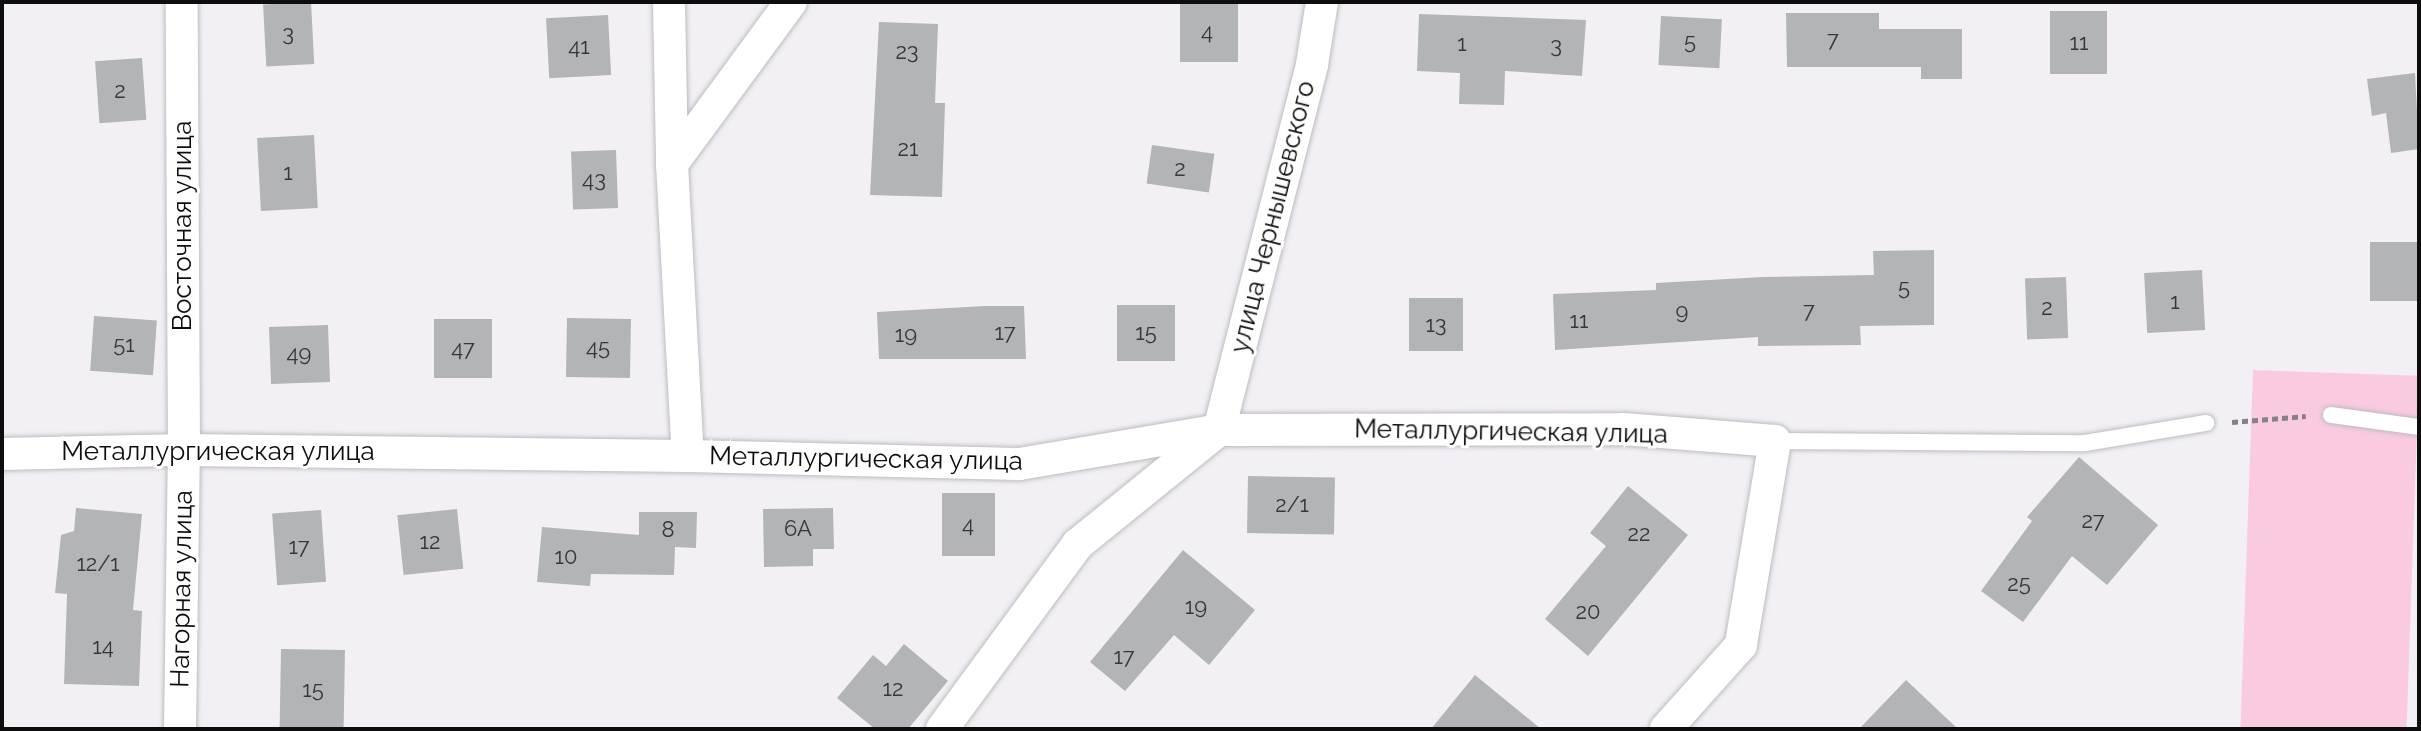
<!DOCTYPE html>
<meta charset="utf-8">
<style>
body{margin:0}
#map{position:relative;width:2421px;height:731px;overflow:hidden;background:#f2f0f4;font-family:Raleway,sans-serif}
div>[style]{position:absolute}
.green>*{inset:0;background:#facae1;transform-origin:0 0}
.building>*{inset:0;background:#b3b4b8;transform-origin:0 0}
.path>*{height:5px;margin-top:-2.5px;transform-origin:0;background:repeating-linear-gradient(90deg,#838285 0 6px,transparent 0 10px)}
.roads{filter:drop-shadow(0 0 2px #bdbcc0) drop-shadow(0 0 2px #bdbcc0)}
.lane>*{height:16px;margin:-8px;padding:0 8px;transform-origin:8px;border-radius:8px;background:#fff}
.street>*{height:32px;margin:-16px;padding:0 16px;transform-origin:16px;border-radius:16px;background:#fff}
span{translate:-50% -50%;white-space:nowrap;text-align:center;line-height:1.15;-webkit-text-stroke:6px #fffeff;paint-order:stroke}
.number-label{font-size:22px;color:#363738}
.number-label span{-webkit-text-stroke-width:0}
.street-label{font-size:26px;color:#0d0d0e}
.frame{position:absolute;inset:0;border:4px solid #0d0d0e;pointer-events:none}
</style>
<div id="map">
<div class="green">
<i style="left:2253px;top:370px;width:166px;height:359px;rotate:2deg"></i>
</div>
<div class="building">
<i style="left:311px;top:2px;width:62px;height:48px;rotate:87deg"></i>
<i style="left:1180px;top:2px;width:58px;height:60px"></i>
<i style="left:2050px;top:11px;width:57px;height:63px"></i>
<i style="clip-path:polygon(1786px 13px,1879px 13px,1879px 29px,1962px 29px,1962px 79px,1921px 79px,1921px 67px,1787px 67px)"></i>
<i style="clip-path:polygon(1419px 14px,1586px 20px,1582px 76px,1505px 71px,1504px 105px,1459px 104px,1460px 73px,1417px 71px)"></i>
<i style="left:608px;top:15px;width:60px;height:62px;rotate:87deg"></i>
<i style="left:1661px;top:16px;width:61px;height:49px;rotate:3deg"></i>
<i style="clip-path:polygon(879px 22px,938px 24px,935px 103px,945px 103px,942px 197px,870px 195px)"></i>
<i style="left:142px;top:58px;width:62px;height:47px;rotate:86deg"></i>
<i style="clip-path:polygon(2415px 73px,2419px 149px,2391px 153px,2386px 113px,2372px 116px,2367px 79px)"></i>
<i style="left:314px;top:135px;width:73px;height:57px;rotate:87deg"></i>
<i style="left:1152px;top:145px;width:63px;height:39px;rotate:8deg"></i>
<i style="left:616px;top:150px;width:58px;height:45px;rotate:88deg"></i>
<i style="left:2419px;top:242px;width:59px;height:49px;rotate:90deg"></i>
<i style="clip-path:polygon(1934px 250px,1934px 325px,1860px 326px,1861px 345px,1758px 346px,1758px 337px,1555px 350px,1553px 294px,1656px 290px,1656px 283px,1763px 277px,1874px 275px,1873px 251px)"></i>
<i style="left:2202px;top:270px;width:60px;height:58px;rotate:87deg"></i>
<i style="left:2066px;top:277px;width:61px;height:41px;rotate:88deg"></i>
<i style="left:1409px;top:298px;width:54px;height:53px"></i>
<i style="left:1117px;top:305px;width:58px;height:56px"></i>
<i style="clip-path:polygon(985px 306px,1024px 306px,1026px 359px,879px 359px,877px 312px)"></i>
<i style="left:94px;top:316px;width:63px;height:55px;rotate:4deg"></i>
<i style="left:567px;top:318px;width:64px;height:59px;rotate:1deg"></i>
<i style="left:434px;top:319px;width:58px;height:59px"></i>
<i style="left:328px;top:325px;width:57px;height:59px;rotate:88deg"></i>
<i style="clip-path:polygon(2079px 457px,2158px 525px,2107px 585px,2072px 556px,2023px 622px,1981px 591px,2032px 521px,2027px 517px)"></i>
<i style="left:1248px;top:476px;width:87px;height:57px;rotate:1deg"></i>
<i style="clip-path:polygon(1628px 486px,1688px 535px,1588px 656px,1545px 619px,1606px 546px,1590px 533px)"></i>
<i style="left:942px;top:493px;width:53px;height:63px"></i>
<i style="clip-path:polygon(76px 508px,142px 514px,133px 610px,142px 611px,139px 686px,64px 684px,67px 594px,55px 593px,61px 535px,74px 531px)"></i>
<i style="clip-path:polygon(833px 508px,834px 549px,813px 549px,813px 566px,764px 567px,763px 509px)"></i>
<i style="left:457px;top:509px;width:60px;height:60px;rotate:84deg"></i>
<i style="left:321px;top:510px;width:72px;height:49px;rotate:86deg"></i>
<i style="clip-path:polygon(639px 512px,697px 512px,696px 548px,675px 547px,674px 575px,591px 574px,590px 586px,537px 582px,542px 527px,639px 535px)"></i>
<i style="clip-path:polygon(1183px 550px,1255px 610px,1209px 665px,1174px 635px,1125px 691px,1090px 662px)"></i>
<i style="clip-path:polygon(904px 644px,948px 681px,908px 729px,875px 729px,837px 698px,873px 655px,886px 666px)"></i>
<i style="left:281px;top:649px;width:64px;height:80px;rotate:1deg"></i>
<i style="clip-path:polygon(1475px 675px,1541px 729px,1431px 729px)"></i>
<i style="clip-path:polygon(1906px 680px,1958px 729px,1859px 729px)"></i>
</div>
<div class="path">
<i style="left:2232px;top:422px;width:74px;rotate:-4.6deg"></i>
</div>
<div class="roads">
<div class="lane">
<i style="left:2331px;top:415px;width:89px;rotate:7.8deg"></i>
<i style="left:1775px;top:441px;width:310px;rotate:0.4deg"></i>
<i style="left:2085px;top:443px;width:123px;rotate:-9.4deg"></i>
</div>
<div class="street">
<i style="left:669px;top:2px;width:162px;rotate:88.9deg"></i>
<i style="left:672px;top:164px;width:292px;rotate:86.9deg"></i>
<i style="left:672px;top:164px;width:201px;rotate:-53.7deg"></i>
<i style="left:2px;top:454px;width:182px;rotate:-1.3deg"></i>
<i style="left:184px;top:450px;width:504px;rotate:0.68deg"></i>
<i style="left:688px;top:456px;width:331px;rotate:1.4deg"></i>
<i style="left:1019px;top:464px;width:203px;rotate:-9.6deg"></i>
<i style="left:1219px;top:430px;width:404px;rotate:-0.1deg"></i>
<i style="left:1623px;top:429px;width:152px;rotate:4.5deg"></i>
<i style="left:1775px;top:441px;width:207px;rotate:99.5deg"></i>
<i style="left:1741px;top:645px;width:113px;rotate:131.8deg"></i>
<i style="left:180px;top:729px;width:279px;rotate:-89.2deg"></i>
<i style="left:184px;top:450px;width:448px;rotate:-90.3deg"></i>
<i style="left:942px;top:729px;width:230px;rotate:-53.7deg"></i>
<i style="left:1078px;top:544px;width:181px;rotate:-39deg"></i>
<i style="left:1219px;top:430px;width:378px;rotate:-75.7deg"></i>
<i style="left:1312px;top:64px;width:63px;rotate:-80.8deg"></i>
</div>
</div>
<div class="number-label">
<span style="left:1207px;top:32px">4</span>
<span style="left:288px;top:34px">3</span>
<span style="left:1833px;top:40px">7</span>
<span style="left:1690px;top:42px">5</span>
<span style="left:2079px;top:43px">11</span>
<span style="left:1462px;top:44px">1</span>
<span style="left:1556px;top:46px">3</span>
<span style="left:579px;top:47px">41</span>
<span style="left:907px;top:52px">23</span>
<span style="left:120px;top:91px">2</span>
<span style="left:908px;top:149px">21</span>
<span style="left:1180px;top:169px">2</span>
<span style="left:288px;top:173px">1</span>
<span style="left:594px;top:180px">43</span>
<span style="left:1904px;top:288px">5</span>
<span style="left:2175px;top:302px">1</span>
<span style="left:2047px;top:308px">2</span>
<span style="left:1809px;top:311px">7</span>
<span style="left:1682px;top:312px">9</span>
<span style="left:1579px;top:321px">11</span>
<span style="left:1436px;top:325px">13</span>
<span style="left:1005px;top:333px">17</span>
<span style="left:1146px;top:333px">15</span>
<span style="left:906px;top:335px">19</span>
<span style="left:124px;top:345px">51</span>
<span style="left:598px;top:348px">45</span>
<span style="left:463px;top:349px">47</span>
<span style="left:299px;top:354px">49</span>
<span style="left:1292px;top:505px">2/1</span>
<span style="left:2093px;top:521px">27</span>
<span style="left:968px;top:525px">4</span>
<span style="left:798px;top:529px">6А</span>
<span style="left:668px;top:530px">8</span>
<span style="left:1639px;top:534px">22</span>
<span style="left:430px;top:542px">12</span>
<span style="left:299px;top:547px">17</span>
<span style="left:566px;top:557px">10</span>
<span style="left:98px;top:564px">12/1</span>
<span style="left:2019px;top:584px">25</span>
<span style="left:1196px;top:607px">19</span>
<span style="left:1588px;top:612px">20</span>
<span style="left:103px;top:647px">14</span>
<span style="left:1124px;top:657px">17</span>
<span style="left:893px;top:689px">12</span>
<span style="left:313px;top:690px">15</span>
</div>
<div class="street-label">
<span style="left:1273px;top:217px;rotate:-76deg">улица Чернышевского</span>
<span style="left:183px;top:226px;rotate:-90deg">Восточная улица</span>
<span style="left:1511px;top:432px;rotate:1deg">Металлургическая улица</span>
<span style="left:218px;top:452px">Металлургическая улица</span>
<span style="left:866px;top:459px;rotate:1deg">Металлургическая улица</span>
<span style="left:182px;top:589px;rotate:-89deg">Нагорная улица</span>
</div>
<div class="frame"></div>
</div>
